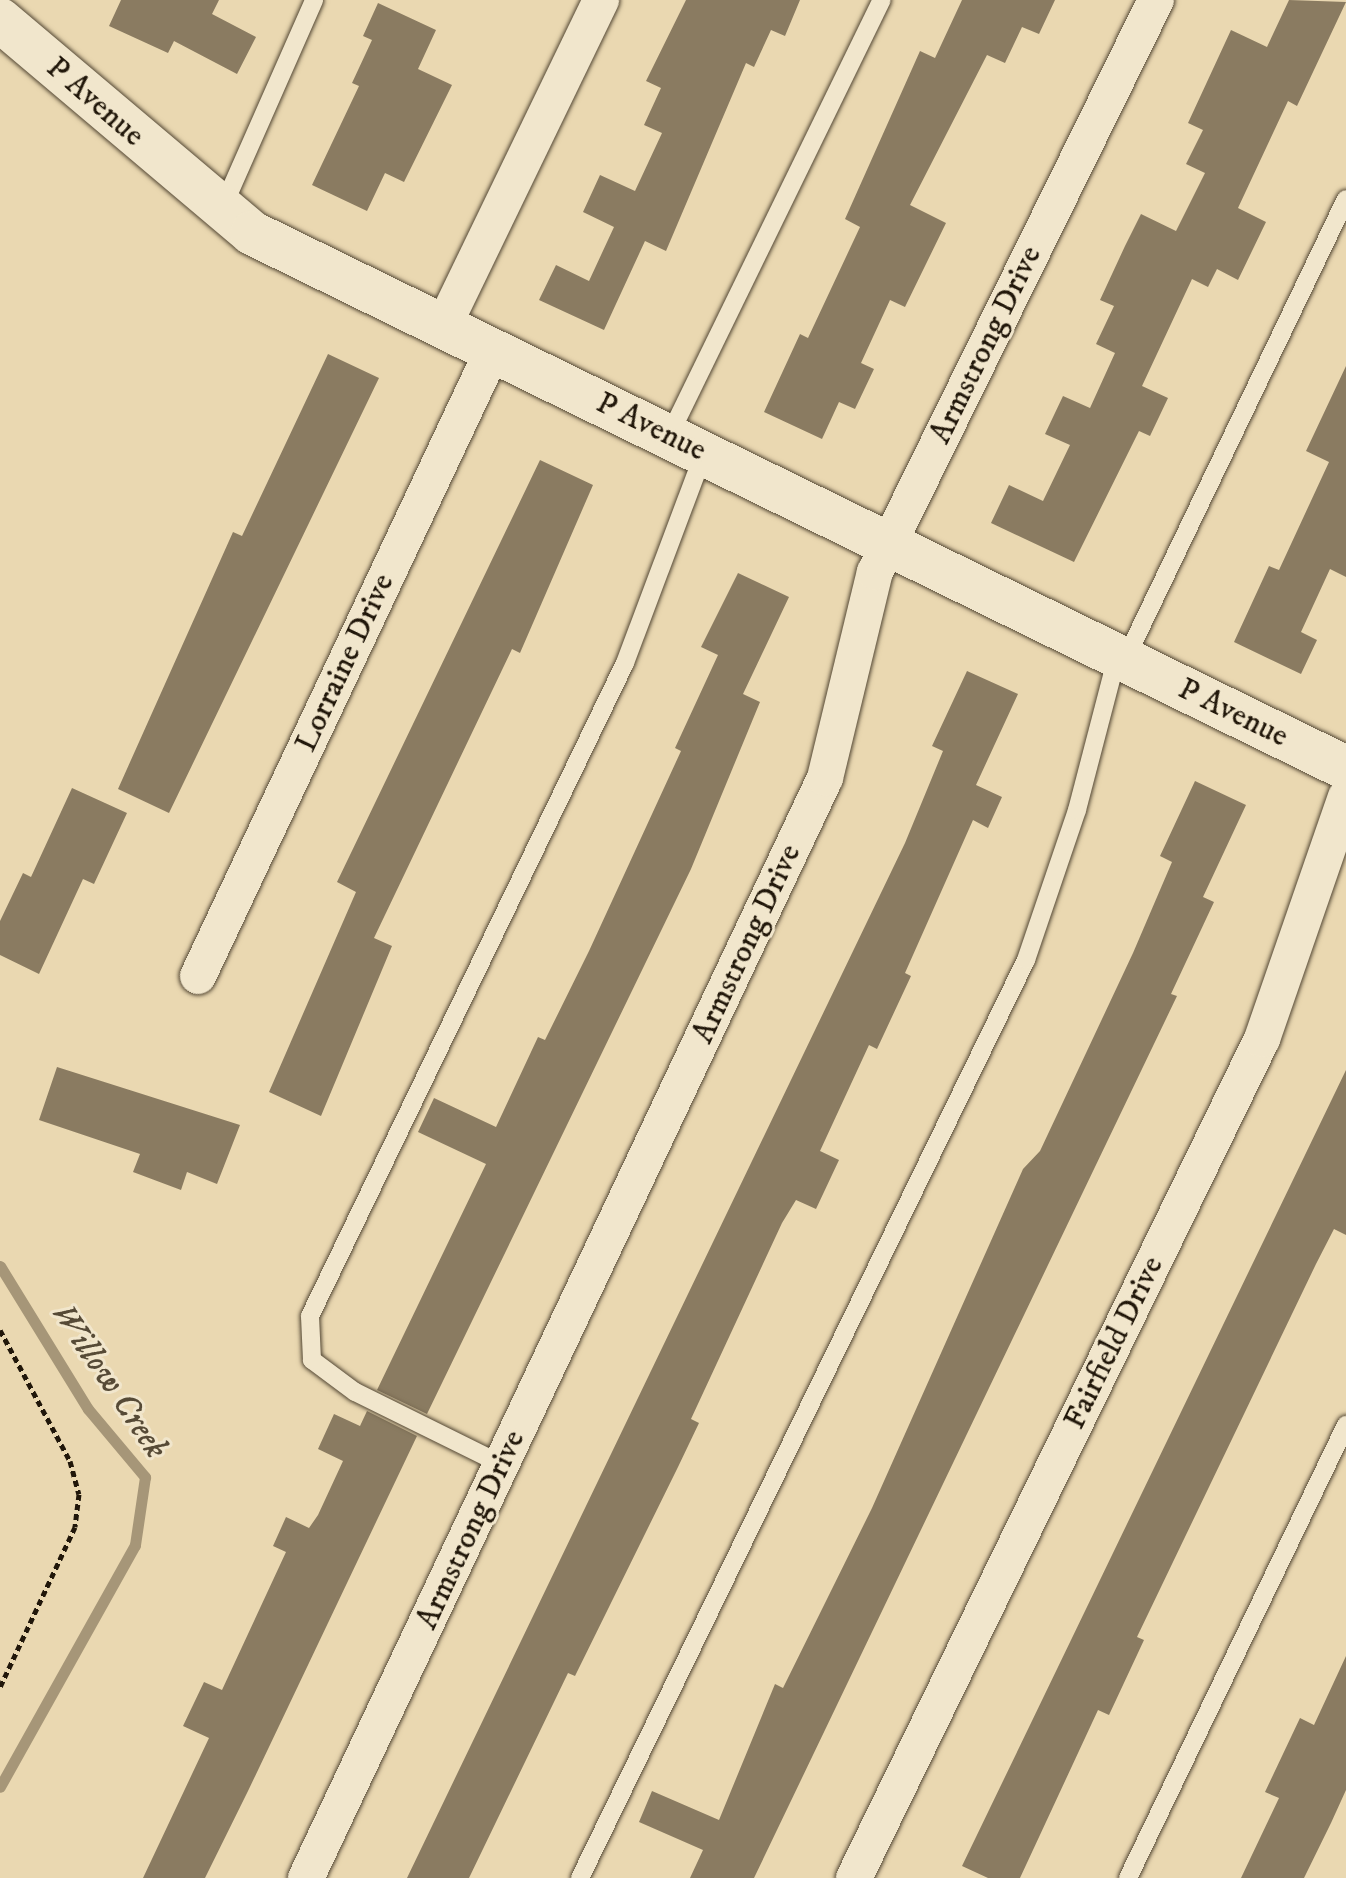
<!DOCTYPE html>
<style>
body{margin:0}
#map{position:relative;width:1346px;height:1878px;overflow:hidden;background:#ead8b1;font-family:"IM FELL DW Pica",serif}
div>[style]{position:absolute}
.stream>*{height:11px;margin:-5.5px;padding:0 5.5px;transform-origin:5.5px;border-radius:5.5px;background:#a69678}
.building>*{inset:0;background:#8a7b61}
.path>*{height:5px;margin-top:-2.5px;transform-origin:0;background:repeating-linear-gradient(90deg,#21170a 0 6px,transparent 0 10px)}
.roads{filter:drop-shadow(0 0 2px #534734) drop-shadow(0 0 2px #534734)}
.lane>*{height:18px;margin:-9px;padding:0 9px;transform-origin:9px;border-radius:9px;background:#f1e6cc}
.street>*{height:36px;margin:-18px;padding:0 18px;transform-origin:18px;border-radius:18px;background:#f1e6cc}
.secondary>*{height:44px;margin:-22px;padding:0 22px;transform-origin:22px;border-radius:22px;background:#f1e6cc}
span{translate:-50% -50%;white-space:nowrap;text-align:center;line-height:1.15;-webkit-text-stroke:6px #f1e6cc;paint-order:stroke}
.street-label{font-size:32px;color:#21170a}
.water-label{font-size:34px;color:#564a36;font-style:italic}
</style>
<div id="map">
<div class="stream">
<i style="left:0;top:1266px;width:168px;rotate:58.4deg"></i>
<i style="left:88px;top:1409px;width:89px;rotate:50deg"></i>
<i style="left:145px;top:1477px;width:69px;rotate:98.4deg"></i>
<i style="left:135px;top:1545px;width:277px;rotate:119.2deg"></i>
</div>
<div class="building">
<i style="clip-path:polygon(121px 0,219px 0,212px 14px,256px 37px,237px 74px,174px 41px,168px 53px,109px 26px)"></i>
<i style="clip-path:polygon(686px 0,800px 0,785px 36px,771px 30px,754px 67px,746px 63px,666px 251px,645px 241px,604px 330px,539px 300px,556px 265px,589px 281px,614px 227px,583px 212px,600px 175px,635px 191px,662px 133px,644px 125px,661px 88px,646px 81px)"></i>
<i style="clip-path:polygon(962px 0,1055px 0,1039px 34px,1022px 27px,1005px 63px,987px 55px,910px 205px,946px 223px,905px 307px,890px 300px,861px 363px,874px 369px,855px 409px,839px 402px,822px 439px,764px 412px,800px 334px,808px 338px,860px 227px,845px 219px,920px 51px,935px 58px)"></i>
<i style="clip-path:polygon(1289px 0,1346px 2px,1297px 106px,1288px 101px,1238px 208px,1266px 222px,1238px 280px,1217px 269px,1208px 287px,1192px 279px,1142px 386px,1168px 398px,1150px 436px,1139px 431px,1074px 562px,991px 523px,1009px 485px,1043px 501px,1070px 445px,1045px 434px,1063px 396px,1090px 408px,1115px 353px,1096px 344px,1114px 306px,1100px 300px,1125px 246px,1141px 214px,1176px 231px,1205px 173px,1186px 164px,1203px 130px,1188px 123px,1231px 30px,1267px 47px)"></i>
<i style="clip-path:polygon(378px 3px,436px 30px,418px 69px,452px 85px,404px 182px,385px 173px,367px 211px,312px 185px,359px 86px,352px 83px,372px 40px,363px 36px)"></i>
<i style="clip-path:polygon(328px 354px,379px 378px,169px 813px,118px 789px,233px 532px,242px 536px)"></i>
<i style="clip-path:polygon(1346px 366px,1346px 577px,1330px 569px,1301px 632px,1317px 640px,1301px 674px,1234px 642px,1269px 566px,1279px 570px,1329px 462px,1306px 451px)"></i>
<i style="clip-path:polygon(540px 460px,593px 485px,520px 653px,512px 649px,374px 938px,392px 946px,321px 1116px,269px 1092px,356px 892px,337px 882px)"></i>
<i style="clip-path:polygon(738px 573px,789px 597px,743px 694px,760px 702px,691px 869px,427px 1414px,377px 1390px,486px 1164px,418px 1132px,434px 1098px,496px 1127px,538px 1037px,545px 1040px,589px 951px,681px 751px,675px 748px,718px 655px,701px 647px)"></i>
<i style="clip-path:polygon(967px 671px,1018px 694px,976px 785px,1002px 797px,988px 828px,973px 820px,905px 973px,911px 976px,877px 1049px,869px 1045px,820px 1151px,839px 1160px,816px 1209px,796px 1200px,782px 1223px,691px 1419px,699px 1423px,678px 1467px,575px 1676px,568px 1673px,469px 1878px,407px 1878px,905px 843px,943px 751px,932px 746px)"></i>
<i style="clip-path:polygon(1195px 781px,1246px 805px,1203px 897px,1214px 902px,1171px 994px,1177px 996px,754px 1878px,690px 1878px,703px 1850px,639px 1822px,652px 1791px,719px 1820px,775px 1684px,783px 1688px,872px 1508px,1023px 1169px,1040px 1151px,1133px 953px,1172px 862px,1160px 856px)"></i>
<i style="clip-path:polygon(72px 788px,127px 813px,94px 884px,83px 879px,39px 974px,0 955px,0 921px,23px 873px,31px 877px)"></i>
<i style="clip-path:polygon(57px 1067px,240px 1125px,217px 1184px,187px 1172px,181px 1190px,133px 1172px,140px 1154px,39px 1120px)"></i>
<i style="clip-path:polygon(1346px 1070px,1346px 1235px,1334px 1229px,1316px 1264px,1137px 1637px,1144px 1640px,1109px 1715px,1098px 1710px,1020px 1878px,988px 1878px,962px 1866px)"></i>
<i style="clip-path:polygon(367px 1411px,417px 1436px,248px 1791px,205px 1878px,143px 1878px,209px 1738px,183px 1726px,204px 1682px,222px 1690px,286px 1552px,273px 1546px,286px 1517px,309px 1528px,318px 1515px,343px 1461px,318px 1449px,334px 1414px,360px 1426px)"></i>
<i style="clip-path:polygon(1346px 1656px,1346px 1790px,1331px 1823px,1304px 1878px,1241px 1878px,1279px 1798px,1265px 1792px,1300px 1718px,1314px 1725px)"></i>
</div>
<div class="path">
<i style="left:0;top:1330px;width:149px;rotate:61.9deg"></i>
<i style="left:70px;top:1461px;width:34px;rotate:75deg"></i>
<i style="left:79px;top:1494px;width:33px;rotate:97deg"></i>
<i style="left:75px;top:1527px;width:177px;rotate:115.1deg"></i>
</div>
<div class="roads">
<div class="lane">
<i style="left:222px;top:209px;width:228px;rotate:-66.2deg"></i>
<i style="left:669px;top:436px;width:485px;rotate:-64deg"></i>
<i style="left:1125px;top:660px;width:511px;rotate:-64.39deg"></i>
<i style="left:503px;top:1465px;width:165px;rotate:-153.7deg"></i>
<i style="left:355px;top:1392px;width:54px;rotate:-143.3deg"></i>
<i style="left:312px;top:1360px;width:44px;rotate:-92.6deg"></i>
<i style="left:310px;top:1316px;width:725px;rotate:-64.25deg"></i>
<i style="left:625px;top:663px;width:224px;rotate:-69.4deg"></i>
<i style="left:580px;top:1878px;width:1021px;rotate:-64.09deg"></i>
<i style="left:1026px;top:960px;width:158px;rotate:-71.2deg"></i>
<i style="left:1077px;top:810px;width:159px;rotate:-75.4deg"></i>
<i style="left:1128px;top:1878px;width:503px;rotate:-64.3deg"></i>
</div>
<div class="street">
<i style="left:443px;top:327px;width:363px;rotate:-64.2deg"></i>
<i style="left:198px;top:976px;width:692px;rotate:-64.77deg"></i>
<i style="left:306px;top:1878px;width:1216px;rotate:-64.74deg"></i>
<i style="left:825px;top:778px;width:212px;rotate:-76.4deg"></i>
<i style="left:875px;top:572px;width:637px;rotate:-63.84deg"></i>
<i style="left:854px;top:1878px;width:933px;rotate:-64.07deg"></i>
<i style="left:1262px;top:1039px;width:256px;rotate:-70.9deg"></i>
</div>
<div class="secondary">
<i style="left:0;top:20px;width:330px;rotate:40.2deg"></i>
<i style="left:252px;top:233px;width:1218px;rotate:26.06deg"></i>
</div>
</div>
<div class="street-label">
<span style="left:95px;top:102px;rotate:41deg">P Avenue</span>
<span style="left:986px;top:345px;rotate:-64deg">Armstrong Drive</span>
<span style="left:651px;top:427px;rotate:26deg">P Avenue</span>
<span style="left:345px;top:663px;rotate:-65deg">Lorraine Drive</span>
<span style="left:1233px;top:713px;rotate:26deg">P Avenue</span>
<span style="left:747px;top:944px;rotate:-65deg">Armstrong Drive</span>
<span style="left:1114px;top:1343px;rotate:-64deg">Fairfield Drive</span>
<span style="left:471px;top:1530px;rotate:-65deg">Armstrong Drive</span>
</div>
<div class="water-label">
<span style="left:109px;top:1381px;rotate:56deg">Willow Creek</span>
</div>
</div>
